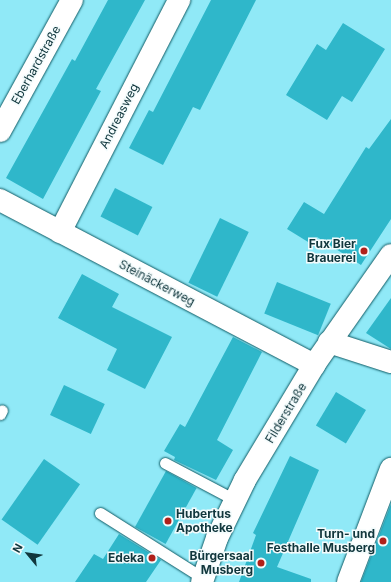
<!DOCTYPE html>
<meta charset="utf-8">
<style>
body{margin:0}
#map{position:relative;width:391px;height:582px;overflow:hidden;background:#90e9f7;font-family:Inter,sans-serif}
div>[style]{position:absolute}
.building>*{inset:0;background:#2fb7ca;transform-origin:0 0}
.roads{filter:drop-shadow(0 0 1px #0f5b65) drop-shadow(0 0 1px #0f5b65)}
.lane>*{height:11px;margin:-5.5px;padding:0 5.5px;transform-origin:5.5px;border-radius:5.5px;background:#fff}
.street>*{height:22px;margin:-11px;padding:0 11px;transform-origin:11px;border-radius:11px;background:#fff}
.dots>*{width:11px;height:11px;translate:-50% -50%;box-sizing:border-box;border:2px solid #f3fbfc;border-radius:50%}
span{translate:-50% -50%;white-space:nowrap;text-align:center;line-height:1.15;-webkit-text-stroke:3px #f3fbfc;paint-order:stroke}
.street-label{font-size:12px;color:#11373d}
.poi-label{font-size:12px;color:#11373d;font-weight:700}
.right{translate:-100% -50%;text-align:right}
.left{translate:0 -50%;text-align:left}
.north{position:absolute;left:8px;top:534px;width:40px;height:40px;-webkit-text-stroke:3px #f3fbfc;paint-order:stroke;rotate:299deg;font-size:11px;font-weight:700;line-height:16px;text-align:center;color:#11373d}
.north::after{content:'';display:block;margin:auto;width:14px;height:18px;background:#11373d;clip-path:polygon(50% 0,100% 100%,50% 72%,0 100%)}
</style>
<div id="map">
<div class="building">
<i style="clip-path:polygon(108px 0,145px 0,96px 89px,101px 91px,43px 199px,6px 178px,72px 59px,75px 61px)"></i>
<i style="clip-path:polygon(211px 0,256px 0,200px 110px,193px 107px,163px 165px,129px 148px,149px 110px,153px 112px)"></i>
<i style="clip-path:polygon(343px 23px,385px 49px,352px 102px,342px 96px,327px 120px,286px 95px,317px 44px,326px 50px)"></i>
<i style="clip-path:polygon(391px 119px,391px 219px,361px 265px,317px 237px,313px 245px,287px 229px,304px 202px,324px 214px,366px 147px,369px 149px)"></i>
<i style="left:115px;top:188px;width:42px;height:32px;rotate:27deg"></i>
<i style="left:220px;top:218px;width:32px;height:72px;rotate:26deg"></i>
<i style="clip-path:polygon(82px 274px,119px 294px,112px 307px,172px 337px,145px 389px,107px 370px,117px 349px,58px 318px)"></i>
<i style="left:277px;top:282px;width:58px;height:34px;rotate:22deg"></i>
<i style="clip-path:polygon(391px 298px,391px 349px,366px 333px)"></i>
<i style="clip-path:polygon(233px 337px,262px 352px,217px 440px,233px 450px,216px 480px,174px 460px,175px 457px,164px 451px,180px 424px,185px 427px)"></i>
<i style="left:64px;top:385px;width:45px;height:33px;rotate:25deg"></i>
<i style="left:336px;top:392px;width:35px;height:39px;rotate:31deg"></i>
<i style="clip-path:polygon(290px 456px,319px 470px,277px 567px,311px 579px,311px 582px,239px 582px,256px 535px,253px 533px)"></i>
<i style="left:44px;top:459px;width:44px;height:74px;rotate:35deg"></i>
<i style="left:166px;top:471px;width:35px;height:64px;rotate:29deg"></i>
<i style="clip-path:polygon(391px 504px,391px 582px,361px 582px)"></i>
<i style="clip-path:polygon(119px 534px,161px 560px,146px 582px,75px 582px,94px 554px,103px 559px)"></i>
</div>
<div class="roads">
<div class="lane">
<i style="left:0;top:414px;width:4px;rotate:-63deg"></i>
<i style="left:165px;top:463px;width:79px;rotate:27.9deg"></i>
<i style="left:100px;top:513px;width:122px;rotate:32.3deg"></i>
</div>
<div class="street">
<i style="left:0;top:131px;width:149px;rotate:-61.2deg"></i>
<i style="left:0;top:200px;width:355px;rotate:27.7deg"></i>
<i style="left:60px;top:232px;width:261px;rotate:-62.8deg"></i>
<i style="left:329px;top:342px;width:65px;rotate:17.9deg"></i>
<i style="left:202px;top:582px;width:46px;rotate:-71.2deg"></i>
<i style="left:217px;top:538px;width:64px;rotate:-64.2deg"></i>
<i style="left:245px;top:480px;width:134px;rotate:-59deg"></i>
<i style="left:314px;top:365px;width:134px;rotate:-55deg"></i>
<i style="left:348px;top:582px;width:121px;rotate:-69.2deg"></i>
</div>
</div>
<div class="dots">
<i style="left:364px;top:251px;background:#b0201a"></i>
<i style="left:168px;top:521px;background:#b0201a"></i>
<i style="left:383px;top:541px;background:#b0201a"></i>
<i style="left:152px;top:558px;background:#b0201a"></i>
<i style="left:261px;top:563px;background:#b0201a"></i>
</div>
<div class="street-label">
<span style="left:36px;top:65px;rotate:-61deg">Eberhardstraße</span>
<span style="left:119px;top:116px;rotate:-63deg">Andreasweg</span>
<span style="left:157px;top:283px;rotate:28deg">Steinäckerweg</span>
<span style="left:286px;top:413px;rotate:-59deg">Filderstraße</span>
</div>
<div class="poi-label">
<span class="right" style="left:356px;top:251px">Fux Bier<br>Brauerei</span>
<span class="left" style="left:176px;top:521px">Hubertus<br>Apotheke</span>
<span class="right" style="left:375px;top:541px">Turn- und<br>Festhalle Musberg</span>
<span class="right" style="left:253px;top:563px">Bürgersaal<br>Musberg</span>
<span class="right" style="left:144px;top:558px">Edeka</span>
</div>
<div class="north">N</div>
</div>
